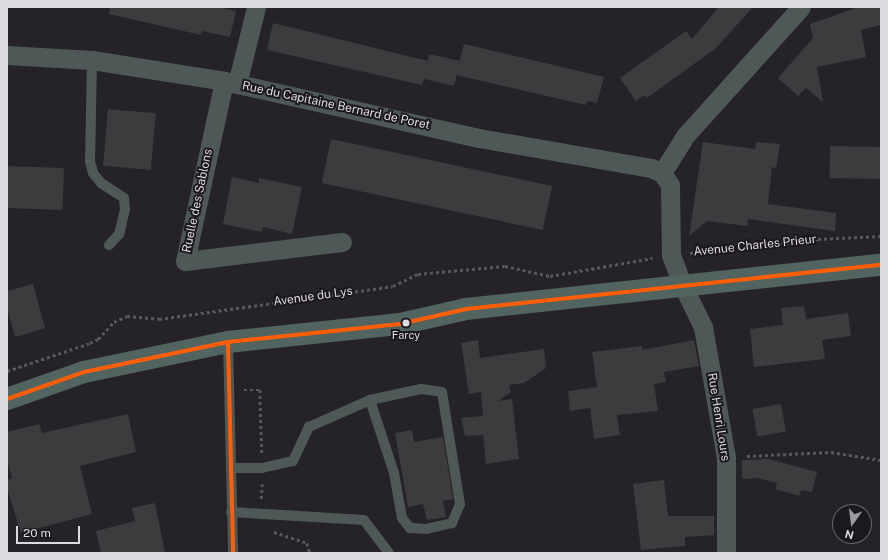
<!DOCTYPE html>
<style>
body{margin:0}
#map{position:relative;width:888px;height:560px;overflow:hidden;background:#252327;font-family:"Public Sans",sans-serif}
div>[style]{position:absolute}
.building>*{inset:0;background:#3d3b3e;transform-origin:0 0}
.path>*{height:2.5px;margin-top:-1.25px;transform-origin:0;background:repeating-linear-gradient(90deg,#535a59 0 3px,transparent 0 6px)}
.lane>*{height:10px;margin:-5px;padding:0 5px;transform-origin:5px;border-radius:5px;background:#4e5957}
.street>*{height:19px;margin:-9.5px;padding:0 9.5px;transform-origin:9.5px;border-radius:9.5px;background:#4e5957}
.primary>*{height:22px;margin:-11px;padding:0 11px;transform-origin:11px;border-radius:11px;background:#526460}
.bus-1>*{height:4px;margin:-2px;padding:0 2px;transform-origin:2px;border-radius:2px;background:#ff5e06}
.dots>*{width:11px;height:11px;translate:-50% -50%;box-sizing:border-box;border:2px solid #1c181f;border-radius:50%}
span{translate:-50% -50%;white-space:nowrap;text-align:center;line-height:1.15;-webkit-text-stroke:4px #1c181f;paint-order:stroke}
.bus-label{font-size:11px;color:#dedbe0}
.street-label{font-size:12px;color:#dedbe0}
.frame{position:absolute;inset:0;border:8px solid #dedbe0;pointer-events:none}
.north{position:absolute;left:832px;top:504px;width:40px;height:40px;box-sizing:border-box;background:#1c181f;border:1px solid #6a666c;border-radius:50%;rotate:194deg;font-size:11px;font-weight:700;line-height:16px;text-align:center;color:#dedbe0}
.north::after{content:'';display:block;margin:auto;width:14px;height:18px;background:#9d9b9f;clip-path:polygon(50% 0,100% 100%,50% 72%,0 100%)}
.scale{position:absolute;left:16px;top:526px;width:64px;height:18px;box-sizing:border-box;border:2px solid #dedbe0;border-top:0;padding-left:5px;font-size:12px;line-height:14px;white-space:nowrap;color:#dedbe0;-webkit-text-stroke:3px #1c181f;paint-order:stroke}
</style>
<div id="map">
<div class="building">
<i style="clip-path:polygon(110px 7px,219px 7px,236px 11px,230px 37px,202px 31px,201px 35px,109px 14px)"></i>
<i style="clip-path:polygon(719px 7px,753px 7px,716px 48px,647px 98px,644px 95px,636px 101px,620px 78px,686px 31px,692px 39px)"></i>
<i style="clip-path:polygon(859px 7px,881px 7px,881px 25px,861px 30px,866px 57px,817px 67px,823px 102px,806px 88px,798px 96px,778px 78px,813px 38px,810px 24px)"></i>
<i style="clip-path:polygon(273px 23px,428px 61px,429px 54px,460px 61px,454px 86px,424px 79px,422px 85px,267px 50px)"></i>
<i style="clip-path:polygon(464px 44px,604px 77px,597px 103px,587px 101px,586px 105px,456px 75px)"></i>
<i style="left:108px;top:109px;width:48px;height:57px;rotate:5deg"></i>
<i style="left:331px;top:139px;width:226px;height:45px;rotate:12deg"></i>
<i style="clip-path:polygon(703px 142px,755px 149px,756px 142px,780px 144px,776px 168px,772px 167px,768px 204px,836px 213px,835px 231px,748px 219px,747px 226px,707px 221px,689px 236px)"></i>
<i style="left:830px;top:146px;width:51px;height:32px;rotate:1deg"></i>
<i style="left:7px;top:166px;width:57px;height:42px;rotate:2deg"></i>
<i style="clip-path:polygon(232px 177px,259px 183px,259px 178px,302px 187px,292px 234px,263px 227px,262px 232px,223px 224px)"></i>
<i style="clip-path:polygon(33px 284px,45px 328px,15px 337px,7px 308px,7px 291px)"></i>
<i style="clip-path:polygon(804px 306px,806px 319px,848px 313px,851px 336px,822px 340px,825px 359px,754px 367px,750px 329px,783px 325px,781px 308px)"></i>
<i style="clip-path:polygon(478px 340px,480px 358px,544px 349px,546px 368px,524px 383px,509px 385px,511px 392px,498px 401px,512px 399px,519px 459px,486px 464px,483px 435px,465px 436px,461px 418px,483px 416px,481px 392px,469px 394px,461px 343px)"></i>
<i style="clip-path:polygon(694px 340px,699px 366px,664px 372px,666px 382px,654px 384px,658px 411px,617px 415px,620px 435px,594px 439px,590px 408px,570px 411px,568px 391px,597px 387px,592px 352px,642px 346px,642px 350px)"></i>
<i style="left:781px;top:404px;width:28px;height:29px;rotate:80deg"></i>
<i style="clip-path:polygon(128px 414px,136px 452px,80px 466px,92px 514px,21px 533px,7px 488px,7px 480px,12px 478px,7px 460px,7px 432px,39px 424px,42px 433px)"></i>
<i style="clip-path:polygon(412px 430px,414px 442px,443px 437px,453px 499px,443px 501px,446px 517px,427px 520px,423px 504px,408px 507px,395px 433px)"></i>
<i style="clip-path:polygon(769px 459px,817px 472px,812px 492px,801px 490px,799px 496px,775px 489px,777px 483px,757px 478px,742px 479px,742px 460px)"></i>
<i style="clip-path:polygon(664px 480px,668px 516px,714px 516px,714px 535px,685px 537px,685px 546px,641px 550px,633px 484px)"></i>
<i style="clip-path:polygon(155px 503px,165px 553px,101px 553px,96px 531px,135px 521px,132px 508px)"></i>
</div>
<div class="path">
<i style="left:690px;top:253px;width:129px;rotate:-6.2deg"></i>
<i style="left:818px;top:239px;width:63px;rotate:-2.7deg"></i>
<i style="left:7px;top:371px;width:88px;rotate:-18.6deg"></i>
<i style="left:90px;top:343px;width:9px;rotate:-27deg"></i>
<i style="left:98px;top:339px;width:23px;rotate:-47deg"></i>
<i style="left:114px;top:322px;width:14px;rotate:-25deg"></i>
<i style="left:127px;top:316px;width:32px;rotate:5deg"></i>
<i style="left:159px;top:319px;width:236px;rotate:-8deg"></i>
<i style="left:393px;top:286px;width:28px;rotate:-26deg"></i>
<i style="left:418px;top:274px;width:87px;rotate:-5.3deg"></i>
<i style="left:505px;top:266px;width:46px;rotate:12.5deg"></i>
<i style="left:550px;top:276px;width:104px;rotate:-10deg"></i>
<i style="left:244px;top:390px;width:16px"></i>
<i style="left:260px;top:390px;width:63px;rotate:88.2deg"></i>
<i style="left:747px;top:456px;width:84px;rotate:-2.7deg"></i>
<i style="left:831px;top:452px;width:51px;rotate:9.1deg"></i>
<i style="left:261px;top:499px;width:15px;rotate:-86deg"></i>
<i style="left:274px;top:532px;width:35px;rotate:18deg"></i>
<i style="left:307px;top:543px;width:10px;rotate:73deg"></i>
</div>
<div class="lane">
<i style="left:92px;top:60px;width:101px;rotate:91.1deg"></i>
<i style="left:90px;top:161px;width:12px;rotate:76deg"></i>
<i style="left:93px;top:173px;width:13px;rotate:51deg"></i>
<i style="left:101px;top:183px;width:27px;rotate:33deg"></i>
<i style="left:124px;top:198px;width:11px;rotate:85deg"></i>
<i style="left:125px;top:209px;width:26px;rotate:103deg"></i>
<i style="left:119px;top:234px;width:15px;rotate:132deg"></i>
<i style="left:228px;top:342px;width:211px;rotate:88.6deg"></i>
<i style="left:231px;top:468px;width:31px"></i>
<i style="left:262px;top:468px;width:32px;rotate:-13deg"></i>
<i style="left:293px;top:461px;width:38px;rotate:-65deg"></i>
<i style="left:309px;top:427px;width:67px;rotate:-23.9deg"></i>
<i style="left:370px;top:400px;width:52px;rotate:-12.2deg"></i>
<i style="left:421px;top:389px;width:21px;rotate:8deg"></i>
<i style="left:442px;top:392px;width:113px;rotate:80.9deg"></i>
<i style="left:460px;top:504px;width:21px;rotate:113deg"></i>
<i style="left:452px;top:523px;width:26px;rotate:167deg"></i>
<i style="left:427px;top:529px;width:17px;rotate:-177deg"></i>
<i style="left:410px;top:528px;width:13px;rotate:-129deg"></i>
<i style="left:402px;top:518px;width:46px;rotate:-100.1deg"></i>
<i style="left:394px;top:473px;width:77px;rotate:-108.2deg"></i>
<i style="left:231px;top:512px;width:133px;rotate:3.4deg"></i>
<i style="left:364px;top:520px;width:41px;rotate:52.9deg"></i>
</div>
<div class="street">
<i style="left:7px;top:55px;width:85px;rotate:3.4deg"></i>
<i style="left:92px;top:60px;width:134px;rotate:9deg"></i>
<i style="left:224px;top:81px;width:261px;rotate:12.6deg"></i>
<i style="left:479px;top:138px;width:175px;rotate:9.9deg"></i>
<i style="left:651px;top:168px;width:12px;rotate:24deg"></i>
<i style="left:224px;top:81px;width:184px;rotate:102.2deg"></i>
<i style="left:185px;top:261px;width:158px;rotate:-6.9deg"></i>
<i style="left:237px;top:84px;width:79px;rotate:-76.1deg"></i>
<i style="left:662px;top:173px;width:14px;rotate:56deg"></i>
<i style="left:670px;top:185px;width:70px;rotate:89.2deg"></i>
<i style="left:671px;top:255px;width:33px;rotate:69deg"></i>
<i style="left:683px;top:286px;width:46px;rotate:64deg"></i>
<i style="left:703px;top:327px;width:132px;rotate:80deg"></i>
<i style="left:726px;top:457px;width:96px;rotate:90deg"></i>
<i style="left:662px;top:173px;width:44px;rotate:-58.1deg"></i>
<i style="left:685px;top:136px;width:173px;rotate:-48deg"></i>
</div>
<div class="primary">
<i style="left:7px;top:399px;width:82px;rotate:-19.3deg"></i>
<i style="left:84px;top:372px;width:147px;rotate:-11.8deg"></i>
<i style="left:228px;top:342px;width:173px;rotate:-6deg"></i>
<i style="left:400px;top:324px;width:68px;rotate:-12.8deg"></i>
<i style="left:466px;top:309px;width:417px;rotate:-6.1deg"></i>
</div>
<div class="bus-1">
<i style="left:228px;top:342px;width:211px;rotate:88.6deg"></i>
<i style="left:7px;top:399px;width:82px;rotate:-19.3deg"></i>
<i style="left:84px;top:372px;width:147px;rotate:-11.8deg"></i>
<i style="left:228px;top:342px;width:173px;rotate:-6deg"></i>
<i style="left:400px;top:324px;width:68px;rotate:-12.8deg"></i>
<i style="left:466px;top:309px;width:417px;rotate:-6.1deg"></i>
</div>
<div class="dots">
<i style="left:406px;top:323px;background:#dedbe0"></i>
</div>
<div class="bus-label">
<span style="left:406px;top:335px">Farcy</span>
</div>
<div class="street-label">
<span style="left:336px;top:106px;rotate:12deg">Rue du Capitaine Bernard de Poret</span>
<span style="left:198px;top:201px;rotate:-78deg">Ruelle des Sablons</span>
<span style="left:755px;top:246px;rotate:-6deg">Avenue Charles Prieur</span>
<span style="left:313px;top:297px;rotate:-8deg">Avenue du Lys</span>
<span style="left:718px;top:417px;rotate:81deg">Rue Henri Lours</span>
</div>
<div class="frame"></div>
<div class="north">N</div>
<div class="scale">20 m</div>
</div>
